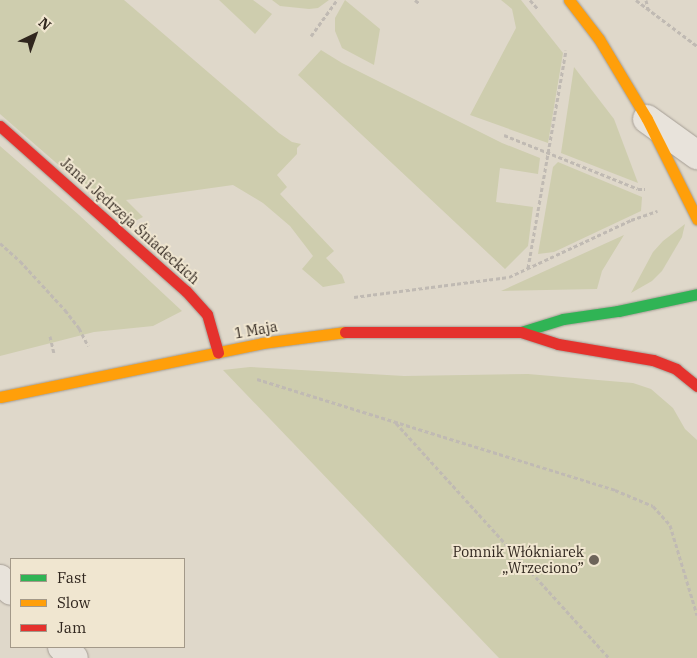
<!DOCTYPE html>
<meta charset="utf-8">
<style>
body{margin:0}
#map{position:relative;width:697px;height:658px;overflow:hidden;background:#dfd8ca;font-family:"IBM Plex Serif",serif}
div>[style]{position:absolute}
.green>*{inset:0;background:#cecdae}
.path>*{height:3px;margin-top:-1.5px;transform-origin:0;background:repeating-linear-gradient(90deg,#c0bab3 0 4px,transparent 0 6.5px)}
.roads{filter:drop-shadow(0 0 1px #a49d94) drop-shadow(0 0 1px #a49d94)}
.street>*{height:28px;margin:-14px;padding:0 14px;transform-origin:14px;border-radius:14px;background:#e8e3db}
.fast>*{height:11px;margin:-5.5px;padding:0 5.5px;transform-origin:5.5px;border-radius:5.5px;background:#30b455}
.slow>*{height:11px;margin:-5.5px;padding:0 5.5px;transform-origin:5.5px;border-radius:5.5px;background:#ff9f0a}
.jam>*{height:11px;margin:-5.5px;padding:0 5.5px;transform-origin:5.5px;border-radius:5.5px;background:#e5322d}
.dots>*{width:14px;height:14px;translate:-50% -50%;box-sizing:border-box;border:2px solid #f0e6d0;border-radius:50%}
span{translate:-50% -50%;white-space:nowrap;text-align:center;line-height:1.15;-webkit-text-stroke:4px #f0e6d0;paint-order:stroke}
.street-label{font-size:14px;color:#30261e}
.poi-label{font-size:14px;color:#30261e}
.right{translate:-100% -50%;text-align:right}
.legend{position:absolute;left:10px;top:558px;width:175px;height:90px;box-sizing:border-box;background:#f0e6d0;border:1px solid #a39989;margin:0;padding:6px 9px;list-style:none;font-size:15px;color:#30261e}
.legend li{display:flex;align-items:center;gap:10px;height:25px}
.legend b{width:25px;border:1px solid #a39989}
.north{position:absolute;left:10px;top:10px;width:50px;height:50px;-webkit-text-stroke:4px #f0e6d0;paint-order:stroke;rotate:42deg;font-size:14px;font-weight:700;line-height:20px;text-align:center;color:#30261e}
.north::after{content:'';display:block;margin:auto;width:18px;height:22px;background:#30261e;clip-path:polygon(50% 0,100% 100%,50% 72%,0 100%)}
</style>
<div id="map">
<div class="green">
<i style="clip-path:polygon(0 0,124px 0,279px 133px,292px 142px,301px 144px,297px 148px,297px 154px,277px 175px,287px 187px,280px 194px,334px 251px,326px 258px,342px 275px,345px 283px,323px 287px,302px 269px,313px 256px,290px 226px,263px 203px,233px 185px,126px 200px,143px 217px,135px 221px,123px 221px,0 114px)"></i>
<i style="clip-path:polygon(219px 0,253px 0,272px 14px,255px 34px)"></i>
<i style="clip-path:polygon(272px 0,329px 0,318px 8px,309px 9px,280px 6px)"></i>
<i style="clip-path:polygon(345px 0,380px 29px,374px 65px,342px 48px,335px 31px,335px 18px)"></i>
<i style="clip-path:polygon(501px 0,521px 0,563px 53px,548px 143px,470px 115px,516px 28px,512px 9px)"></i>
<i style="clip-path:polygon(321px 50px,342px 63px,502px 143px,540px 158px,538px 174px,500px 168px,496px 202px,533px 207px,528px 246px,505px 269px,298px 75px)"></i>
<i style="clip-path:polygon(574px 67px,614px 119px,638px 183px,561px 153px)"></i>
<i style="clip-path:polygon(0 146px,79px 215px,182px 311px,153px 326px,94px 332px,0 356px)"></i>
<i style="clip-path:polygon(558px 162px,642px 197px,641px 211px,554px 252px,538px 254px,553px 167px)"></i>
<i style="clip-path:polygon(685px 224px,682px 237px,662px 271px,652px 281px,631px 293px,653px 252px,663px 241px)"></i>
<i style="clip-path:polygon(624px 235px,602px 271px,597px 289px,501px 291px)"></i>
<i style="clip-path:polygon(250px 367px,404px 376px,528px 374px,633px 383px,651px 389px,673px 408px,685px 429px,697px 440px,697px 658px,499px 658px,223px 370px)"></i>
</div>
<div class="path">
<i style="left:415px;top:0;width:5px;rotate:37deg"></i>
<i style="left:530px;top:0;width:12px;rotate:48deg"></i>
<i style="left:636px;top:0;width:76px;rotate:37deg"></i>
<i style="left:646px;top:0;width:9px;rotate:77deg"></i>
<i style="left:311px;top:36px;width:44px;rotate:-54.2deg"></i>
<i style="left:504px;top:135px;width:144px;rotate:21.9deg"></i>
<i style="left:638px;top:189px;width:7px"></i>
<i style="left:0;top:243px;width:27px;rotate:42deg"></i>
<i style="left:20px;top:261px;width:67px;rotate:47.4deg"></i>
<i style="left:65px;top:310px;width:23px;rotate:52deg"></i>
<i style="left:79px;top:328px;width:20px;rotate:63deg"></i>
<i style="left:528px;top:268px;width:221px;rotate:-80.1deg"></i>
<i style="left:354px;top:297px;width:156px;rotate:-7.4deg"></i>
<i style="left:509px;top:277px;width:135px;rotate:-25deg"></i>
<i style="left:631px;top:220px;width:28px;rotate:-19deg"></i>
<i style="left:50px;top:336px;width:17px;rotate:77deg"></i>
<i style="left:257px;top:379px;width:375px;rotate:17.2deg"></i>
<i style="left:615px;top:490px;width:41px;rotate:22.8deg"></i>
<i style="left:653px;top:506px;width:25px;rotate:48deg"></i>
<i style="left:670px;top:525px;width:94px;rotate:73.3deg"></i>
<i style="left:396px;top:423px;width:317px;rotate:47.8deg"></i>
</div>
<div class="roads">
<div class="street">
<i style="left:647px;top:119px;width:62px;rotate:35.8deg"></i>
<i style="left:0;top:579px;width:16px;rotate:47deg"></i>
<i style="left:62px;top:647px;width:16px;rotate:43deg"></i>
</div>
<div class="fast">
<i style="left:521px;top:332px;width:44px;rotate:-17.2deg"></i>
<i style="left:563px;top:319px;width:56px;rotate:-8.3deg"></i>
<i style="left:618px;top:311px;width:81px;rotate:-12.1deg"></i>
</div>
<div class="slow">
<i style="left:569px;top:0;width:49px;rotate:52.4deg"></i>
<i style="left:599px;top:39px;width:93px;rotate:59deg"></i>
<i style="left:647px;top:119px;width:112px;rotate:63.4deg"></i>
<i style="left:0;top:397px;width:268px;rotate:-11.6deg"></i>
<i style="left:262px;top:343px;width:84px;rotate:-7.5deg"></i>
</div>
<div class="jam">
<i style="left:0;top:126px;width:249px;rotate:41.6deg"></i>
<i style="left:186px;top:291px;width:31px;rotate:48deg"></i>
<i style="left:207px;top:314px;width:40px;rotate:74deg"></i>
<i style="left:345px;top:332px;width:176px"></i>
<i style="left:521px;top:332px;width:39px;rotate:18deg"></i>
<i style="left:558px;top:344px;width:96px;rotate:9.6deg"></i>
<i style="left:653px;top:360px;width:25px;rotate:21deg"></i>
<i style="left:676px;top:369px;width:27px;rotate:39deg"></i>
</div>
</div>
<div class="dots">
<i style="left:594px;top:560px;background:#6d645a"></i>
</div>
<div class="street-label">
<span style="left:130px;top:221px;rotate:42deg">Jana i Jędrzeja Śniadeckich</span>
<span style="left:256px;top:330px;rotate:-10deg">1 Maja</span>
</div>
<div class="poi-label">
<span class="right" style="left:584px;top:560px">Pomnik Włókniarek<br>„Wrzeciono”</span>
</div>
<ul class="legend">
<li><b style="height:6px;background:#30b455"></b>Fast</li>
<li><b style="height:6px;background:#ff9f0a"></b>Slow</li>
<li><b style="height:6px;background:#e5322d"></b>Jam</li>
</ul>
<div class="north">N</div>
</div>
